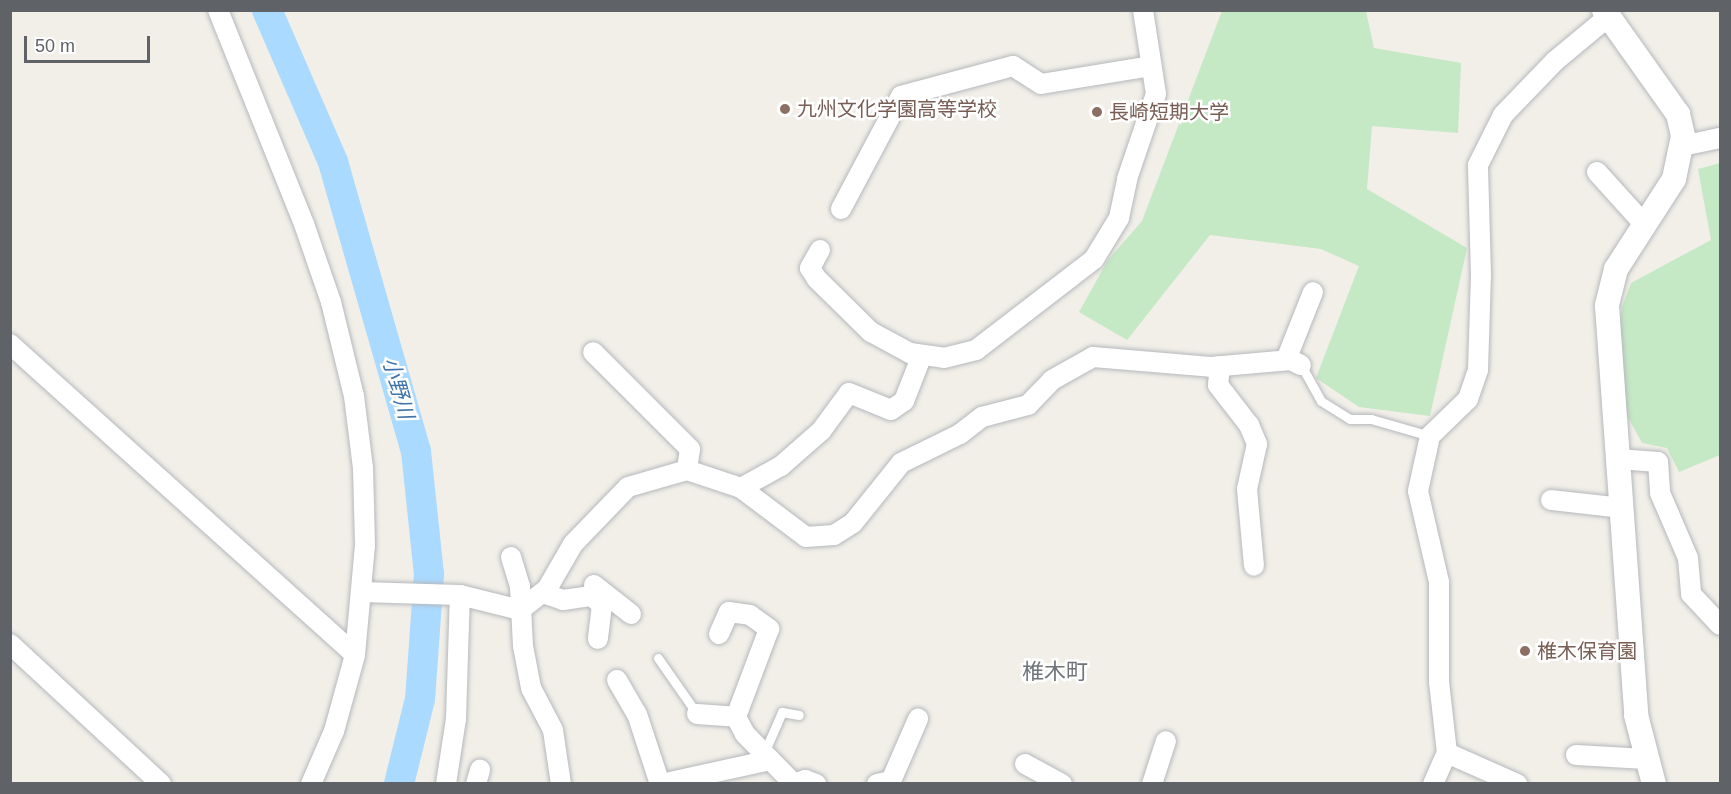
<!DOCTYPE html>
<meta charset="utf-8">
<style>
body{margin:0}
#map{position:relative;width:1731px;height:794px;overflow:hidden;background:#f1efe8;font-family:Helvetica,"Noto Sans JP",sans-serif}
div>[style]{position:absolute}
.green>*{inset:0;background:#c5e8c5}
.river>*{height:30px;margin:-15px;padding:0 15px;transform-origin:15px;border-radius:15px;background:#aadaff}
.roads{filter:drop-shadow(0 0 2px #b5b8bc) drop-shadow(0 0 2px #b5b8bc)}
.service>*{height:9px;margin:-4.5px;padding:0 4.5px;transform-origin:4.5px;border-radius:4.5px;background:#fff}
.minor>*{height:20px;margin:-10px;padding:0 10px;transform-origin:10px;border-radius:10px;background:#fff}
.tertiary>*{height:24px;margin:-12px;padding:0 12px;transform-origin:12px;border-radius:12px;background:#fff}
.dots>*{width:16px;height:16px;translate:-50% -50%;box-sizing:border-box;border:3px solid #fff;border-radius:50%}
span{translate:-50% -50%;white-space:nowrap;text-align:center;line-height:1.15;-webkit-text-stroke:5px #fff;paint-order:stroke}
.education-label{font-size:20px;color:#785e54}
.left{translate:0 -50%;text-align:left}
.water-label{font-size:21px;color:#4174aa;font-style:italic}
.quarter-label{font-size:22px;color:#70757a}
.frame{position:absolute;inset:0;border:12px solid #5f6368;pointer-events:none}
.scale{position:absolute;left:24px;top:36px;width:126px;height:27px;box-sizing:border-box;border:3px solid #5f6368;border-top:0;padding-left:8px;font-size:18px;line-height:21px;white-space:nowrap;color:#5f6368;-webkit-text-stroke:4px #fff;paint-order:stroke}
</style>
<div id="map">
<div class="green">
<i style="clip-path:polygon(1222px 11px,1366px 11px,1374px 48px,1461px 63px,1458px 133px,1372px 126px,1367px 189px,1467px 248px,1430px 416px,1359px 407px,1316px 378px,1359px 266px,1321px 249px,1210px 235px,1127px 340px,1079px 312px,1108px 260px,1142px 221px)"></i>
<i style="clip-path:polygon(1720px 163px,1720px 455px,1679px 472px,1667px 448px,1642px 443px,1615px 393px,1622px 307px,1631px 283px,1711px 240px,1698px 169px)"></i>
</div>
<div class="river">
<i style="left:267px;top:10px;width:166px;rotate:66.5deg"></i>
<i style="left:333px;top:162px;width:301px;rotate:74deg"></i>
<i style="left:416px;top:451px;width:124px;rotate:84deg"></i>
<i style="left:429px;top:574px;width:125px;rotate:94.1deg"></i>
<i style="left:420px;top:699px;width:88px;rotate:103.9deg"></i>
</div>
<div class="roads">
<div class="service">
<i style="left:1301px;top:365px;width:41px;rotate:60.9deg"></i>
<i style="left:1321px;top:401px;width:34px;rotate:32deg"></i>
<i style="left:1350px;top:419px;width:21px"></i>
<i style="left:1371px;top:419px;width:61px;rotate:16.1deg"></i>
<i style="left:658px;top:658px;width:68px;rotate:55.1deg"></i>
<i style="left:764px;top:753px;width:45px;rotate:-66.3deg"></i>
<i style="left:782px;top:712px;width:17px;rotate:10deg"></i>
</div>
<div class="minor">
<i style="left:218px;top:10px;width:231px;rotate:68.1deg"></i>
<i style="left:304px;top:224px;width:83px;rotate:70.9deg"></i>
<i style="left:331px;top:302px;width:97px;rotate:76.3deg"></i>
<i style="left:354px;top:396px;width:73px;rotate:82.9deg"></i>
<i style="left:363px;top:468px;width:77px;rotate:88.5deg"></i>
<i style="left:365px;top:545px;width:110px;rotate:95.2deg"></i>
<i style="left:355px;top:655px;width:79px;rotate:105.4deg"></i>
<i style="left:334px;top:731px;width:58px;rotate:113.5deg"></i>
<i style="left:1682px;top:146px;width:39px;rotate:-12deg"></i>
<i style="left:1597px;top:172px;width:70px;rotate:47.9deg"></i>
<i style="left:841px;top:209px;width:128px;rotate:-62deg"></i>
<i style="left:901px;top:96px;width:116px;rotate:-15deg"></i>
<i style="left:1013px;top:66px;width:33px;rotate:33deg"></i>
<i style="left:1041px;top:84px;width:111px;rotate:-9.3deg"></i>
<i style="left:820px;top:250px;width:21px;rotate:119deg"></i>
<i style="left:810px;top:268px;width:13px;rotate:58deg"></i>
<i style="left:817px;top:279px;width:76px;rotate:44.5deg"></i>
<i style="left:871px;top:332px;width:44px;rotate:28.3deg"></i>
<i style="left:910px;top:353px;width:34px;rotate:8deg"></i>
<i style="left:944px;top:358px;width:33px;rotate:-14deg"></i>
<i style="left:976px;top:350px;width:149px;rotate:-37.6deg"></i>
<i style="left:1094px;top:259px;width:48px;rotate:-58.6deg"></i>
<i style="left:1119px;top:218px;width:40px;rotate:-78deg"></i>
<i style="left:1127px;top:179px;width:90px;rotate:-71.2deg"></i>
<i style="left:1156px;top:94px;width:85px;rotate:-98.8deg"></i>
<i style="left:10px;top:344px;width:464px;rotate:42deg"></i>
<i style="left:1286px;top:360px;width:73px;rotate:-68.3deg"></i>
<i style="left:1220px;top:366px;width:19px;rotate:96deg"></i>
<i style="left:1218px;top:385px;width:51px;rotate:52.2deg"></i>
<i style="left:1249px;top:425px;width:21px;rotate:67deg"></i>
<i style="left:1257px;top:444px;width:46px;rotate:102.5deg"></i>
<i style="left:1247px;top:489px;width:77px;rotate:84.8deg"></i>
<i style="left:1618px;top:459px;width:40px;rotate:4.3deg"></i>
<i style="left:1658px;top:462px;width:31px;rotate:86deg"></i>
<i style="left:1660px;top:493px;width:71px;rotate:66.7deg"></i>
<i style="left:1688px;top:558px;width:36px;rotate:85deg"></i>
<i style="left:1691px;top:594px;width:42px;rotate:46.9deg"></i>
<i style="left:687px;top:470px;width:57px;rotate:18.4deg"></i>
<i style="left:741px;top:488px;width:81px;rotate:37deg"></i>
<i style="left:806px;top:537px;width:28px;rotate:-4deg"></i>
<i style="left:834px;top:535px;width:22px;rotate:-32deg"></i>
<i style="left:853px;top:523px;width:77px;rotate:-51.3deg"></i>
<i style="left:901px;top:463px;width:66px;rotate:-26.2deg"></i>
<i style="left:960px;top:434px;width:28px;rotate:-38deg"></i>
<i style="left:982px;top:417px;width:48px;rotate:-14.6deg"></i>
<i style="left:1028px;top:405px;width:35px;rotate:-46deg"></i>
<i style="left:1052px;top:380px;width:47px;rotate:-29.3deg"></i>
<i style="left:1093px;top:357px;width:118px;rotate:4.8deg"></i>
<i style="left:1211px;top:367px;width:80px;rotate:-5deg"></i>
<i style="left:1291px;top:360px;width:11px;rotate:27deg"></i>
<i style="left:741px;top:488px;width:46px;rotate:-28.8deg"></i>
<i style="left:781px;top:466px;width:53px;rotate:-41.2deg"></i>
<i style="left:821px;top:431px;width:47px;rotate:-53.6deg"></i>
<i style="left:849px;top:393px;width:45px;rotate:22deg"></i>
<i style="left:891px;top:410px;width:16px;rotate:-35deg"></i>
<i style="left:904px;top:401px;width:49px;rotate:-68.6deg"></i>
<i style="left:1551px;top:500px;width:71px;rotate:6.4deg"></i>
<i style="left:511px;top:557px;width:31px;rotate:73deg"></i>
<i style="left:520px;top:587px;width:59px;rotate:87.1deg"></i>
<i style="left:523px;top:646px;width:43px;rotate:79.2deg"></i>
<i style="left:531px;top:688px;width:47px;rotate:62.4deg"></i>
<i style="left:553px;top:730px;width:55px;rotate:81.6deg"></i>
<i style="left:594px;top:585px;width:47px;rotate:38.1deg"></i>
<i style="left:361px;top:592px;width:99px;rotate:1.7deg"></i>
<i style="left:460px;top:595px;width:62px;rotate:14deg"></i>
<i style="left:520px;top:610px;width:34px;rotate:-38deg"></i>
<i style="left:547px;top:589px;width:52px;rotate:-60deg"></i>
<i style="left:573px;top:544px;width:79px;rotate:-46deg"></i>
<i style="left:628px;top:487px;width:61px;rotate:-16.1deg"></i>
<i style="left:687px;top:470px;width:21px;rotate:-82deg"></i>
<i style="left:690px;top:449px;width:137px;rotate:-135deg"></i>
<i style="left:543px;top:593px;width:21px;rotate:19deg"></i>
<i style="left:563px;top:600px;width:29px;rotate:-8deg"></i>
<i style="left:592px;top:596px;width:13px;rotate:42deg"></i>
<i style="left:602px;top:605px;width:34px;rotate:97deg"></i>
<i style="left:719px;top:634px;width:24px;rotate:-66deg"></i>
<i style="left:729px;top:612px;width:21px;rotate:8deg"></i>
<i style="left:750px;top:615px;width:24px;rotate:36deg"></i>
<i style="left:769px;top:629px;width:94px;rotate:110.6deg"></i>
<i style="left:736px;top:717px;width:19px;rotate:62deg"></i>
<i style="left:745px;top:734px;width:69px;rotate:45.6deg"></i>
<i style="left:10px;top:644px;width:206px;rotate:42.8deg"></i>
<i style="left:617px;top:680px;width:39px;rotate:60deg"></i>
<i style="left:637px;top:714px;width:74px;rotate:71.8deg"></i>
<i style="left:697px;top:714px;width:39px;rotate:4deg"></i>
<i style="left:1447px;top:753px;width:77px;rotate:23.9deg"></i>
<i style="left:1576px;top:755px;width:70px;rotate:3.3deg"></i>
<i style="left:1025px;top:764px;width:42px;rotate:28.4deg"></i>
<i style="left:446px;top:784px;width:66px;rotate:-81.3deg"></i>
<i style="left:456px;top:719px;width:124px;rotate:-88.2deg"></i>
<i style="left:476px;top:784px;width:15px;rotate:-74deg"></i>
<i style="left:661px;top:784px;width:112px;rotate:-12.4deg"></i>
<i style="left:793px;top:784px;width:13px;rotate:-18deg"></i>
<i style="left:805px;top:780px;width:12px;rotate:20deg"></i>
<i style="left:877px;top:784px;width:14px;rotate:-12deg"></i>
<i style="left:891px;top:781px;width:68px;rotate:-66.5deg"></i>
<i style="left:1152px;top:784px;width:45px;rotate:-72deg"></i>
<i style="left:1433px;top:784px;width:34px;rotate:-66deg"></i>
<i style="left:1447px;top:753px;width:71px;rotate:-96.4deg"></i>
<i style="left:1439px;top:682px;width:100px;rotate:-90deg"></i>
<i style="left:1439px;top:582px;width:93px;rotate:-103deg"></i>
<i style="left:1418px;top:491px;width:56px;rotate:-77.7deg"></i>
<i style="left:1430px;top:436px;width:53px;rotate:-44.2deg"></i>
<i style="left:1468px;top:399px;width:31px;rotate:-71deg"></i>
<i style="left:1478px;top:370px;width:95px;rotate:-88.2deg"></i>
<i style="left:1481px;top:275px;width:110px;rotate:-91.6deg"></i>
<i style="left:1478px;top:165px;width:56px;rotate:-63.4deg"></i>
<i style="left:1503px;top:115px;width:75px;rotate:-46.1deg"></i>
<i style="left:1555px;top:61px;width:69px;rotate:-39.7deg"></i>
</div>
<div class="tertiary">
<i style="left:1604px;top:10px;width:128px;rotate:54.6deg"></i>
<i style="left:1678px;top:114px;width:23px;rotate:77deg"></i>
<i style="left:1683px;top:136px;width:44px;rotate:101.8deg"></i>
<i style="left:1674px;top:179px;width:107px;rotate:122.8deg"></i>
<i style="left:1616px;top:269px;width:38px;rotate:104deg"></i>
<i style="left:1607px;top:306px;width:410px;rotate:85.9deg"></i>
<i style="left:1636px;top:715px;width:71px;rotate:75.4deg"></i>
</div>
</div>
<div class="dots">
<i style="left:785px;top:109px;background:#8d6e63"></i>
<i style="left:1097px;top:112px;background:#8d6e63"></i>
<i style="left:1525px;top:651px;background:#8d6e63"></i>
</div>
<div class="education-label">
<span class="left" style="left:797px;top:109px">九州文化学園高等学校</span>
<span class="left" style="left:1109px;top:112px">長崎短期大学</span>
<span class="left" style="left:1537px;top:651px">椎木保育園</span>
</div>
<div class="water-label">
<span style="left:398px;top:388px;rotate:74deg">小野川</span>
</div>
<div class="quarter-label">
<span style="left:1055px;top:672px">椎木町</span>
</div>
<div class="frame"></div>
<div class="scale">50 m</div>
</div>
